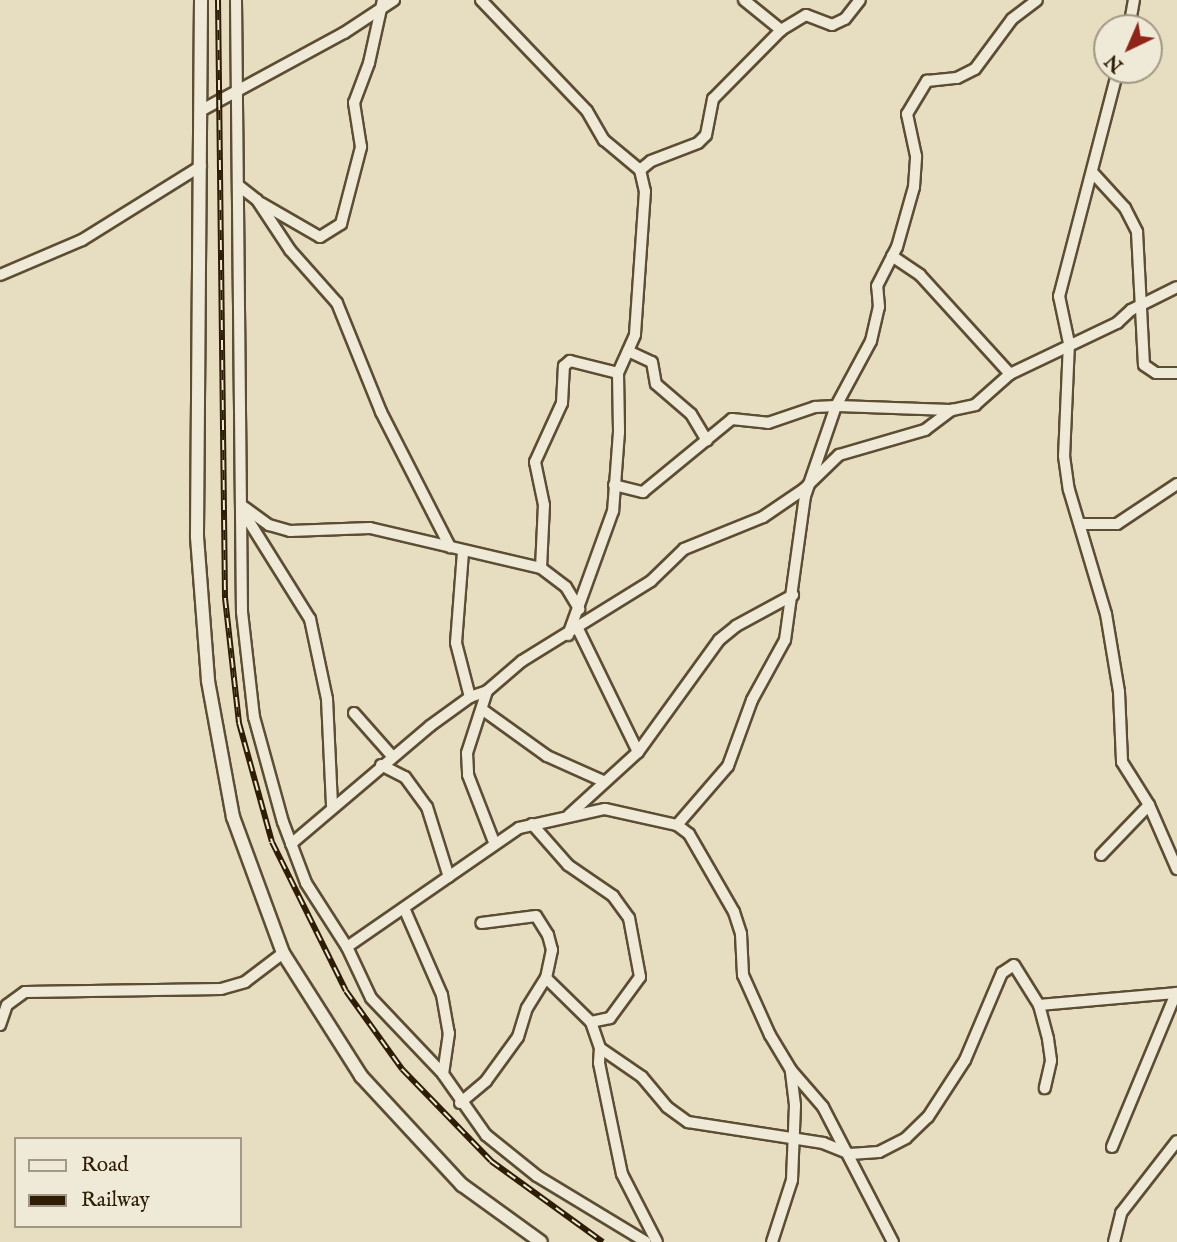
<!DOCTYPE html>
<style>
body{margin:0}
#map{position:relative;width:1177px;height:1242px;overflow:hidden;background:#e7dec1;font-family:"IM FELL English",serif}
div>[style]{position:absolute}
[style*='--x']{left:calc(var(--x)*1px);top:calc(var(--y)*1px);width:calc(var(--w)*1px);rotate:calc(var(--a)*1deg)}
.roads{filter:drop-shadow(2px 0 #5c4d33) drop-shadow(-2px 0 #5c4d33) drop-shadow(0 2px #5c4d33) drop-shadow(0 -2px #5c4d33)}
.minor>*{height:10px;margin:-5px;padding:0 5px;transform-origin:5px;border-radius:5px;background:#efead7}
.tertiary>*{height:12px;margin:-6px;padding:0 6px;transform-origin:6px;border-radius:6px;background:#efead7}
.rail>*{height:6px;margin-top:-3px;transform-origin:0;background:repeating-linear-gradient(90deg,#efead7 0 10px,#2e1d04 0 20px);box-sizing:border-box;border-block:2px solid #2e1d04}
span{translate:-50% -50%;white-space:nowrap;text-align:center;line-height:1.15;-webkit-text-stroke:6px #efead7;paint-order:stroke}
.legend{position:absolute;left:14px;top:1137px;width:228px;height:91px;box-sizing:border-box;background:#efead7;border:2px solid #a29883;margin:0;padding:9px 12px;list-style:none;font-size:21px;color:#2e1d04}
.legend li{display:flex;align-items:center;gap:14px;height:35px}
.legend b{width:35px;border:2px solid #a29883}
.north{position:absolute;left:1093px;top:14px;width:70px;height:70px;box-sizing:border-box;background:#efead7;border:2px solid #a29883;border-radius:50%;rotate:224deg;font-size:19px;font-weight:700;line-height:28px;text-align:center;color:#2e1d04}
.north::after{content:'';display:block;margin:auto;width:24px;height:32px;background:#8f2418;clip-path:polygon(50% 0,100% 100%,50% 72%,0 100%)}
</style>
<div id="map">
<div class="roads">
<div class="minor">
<div style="--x:236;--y:0;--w:612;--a:89.44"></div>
<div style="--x:242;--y:612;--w:106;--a:83.5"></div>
<div style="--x:254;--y:717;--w:109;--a:74.6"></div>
<div style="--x:283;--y:822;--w:65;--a:69.3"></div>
<div style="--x:306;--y:883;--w:76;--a:57.4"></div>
<div style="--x:347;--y:947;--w:56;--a:64.8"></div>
<div style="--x:371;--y:998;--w:105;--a:46.5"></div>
<div style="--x:443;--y:1074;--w:75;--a:54.8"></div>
<div style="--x:486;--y:1135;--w:65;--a:38.8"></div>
<div style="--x:537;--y:1176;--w:127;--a:31.2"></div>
<div style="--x:481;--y:0;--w:153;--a:46.3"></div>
<div style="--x:587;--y:111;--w:34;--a:60"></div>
<div style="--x:604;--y:140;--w:47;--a:39.8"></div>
<div style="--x:640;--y:170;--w:22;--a:77"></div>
<div style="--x:645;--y:191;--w:144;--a:94"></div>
<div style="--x:635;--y:335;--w:42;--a:114.1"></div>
<div style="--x:618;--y:373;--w:59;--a:89"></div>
<div style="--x:619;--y:432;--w:79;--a:94.3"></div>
<div style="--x:613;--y:511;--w:132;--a:109.9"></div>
<div style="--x:744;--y:0;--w:48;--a:39"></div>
<div style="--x:1129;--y:28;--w:28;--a:-80"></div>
<div style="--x:1118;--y:70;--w:234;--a:104.6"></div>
<div style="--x:1059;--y:296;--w:48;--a:78"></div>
<div style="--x:1069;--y:343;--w:113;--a:92.5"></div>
<div style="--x:1064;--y:456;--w:34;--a:82"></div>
<div style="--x:1069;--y:490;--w:129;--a:73.4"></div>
<div style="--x:1106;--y:614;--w:79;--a:80.5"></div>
<div style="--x:1119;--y:692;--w:70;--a:87.5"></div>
<div style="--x:1122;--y:762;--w:51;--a:57.9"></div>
<div style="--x:1149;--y:805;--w:70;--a:66.4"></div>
<div style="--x:202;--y:110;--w:162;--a:-28.5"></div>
<div style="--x:344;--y:33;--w:60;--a:-33.4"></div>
<div style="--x:640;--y:170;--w:14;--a:-39"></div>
<div style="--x:651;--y:161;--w:50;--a:-21"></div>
<div style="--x:698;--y:143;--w:11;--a:-45"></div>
<div style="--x:706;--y:135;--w:37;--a:-79"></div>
<div style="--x:713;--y:99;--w:97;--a:-45.4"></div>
<div style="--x:781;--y:30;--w:29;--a:-31"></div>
<div style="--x:806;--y:15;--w:28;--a:21"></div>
<div style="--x:832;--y:25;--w:14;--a:-25"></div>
<div style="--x:845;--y:19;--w:24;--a:-52"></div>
<div style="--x:1092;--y:172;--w:49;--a:47.5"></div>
<div style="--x:1125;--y:208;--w:27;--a:63"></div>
<div style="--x:1137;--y:232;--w:133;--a:87"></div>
<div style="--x:1144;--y:365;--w:14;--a:34"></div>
<div style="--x:1156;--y:373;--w:21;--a:0"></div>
<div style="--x:239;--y:186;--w:23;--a:38"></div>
<div style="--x:257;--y:200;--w:60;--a:56.6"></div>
<div style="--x:290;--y:250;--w:71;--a:48.4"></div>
<div style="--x:337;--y:303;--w:118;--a:68"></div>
<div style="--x:381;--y:412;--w:152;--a:62.9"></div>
<div style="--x:261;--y:203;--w:68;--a:30"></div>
<div style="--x:320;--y:237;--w:25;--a:-32"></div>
<div style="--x:341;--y:224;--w:80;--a:-75.4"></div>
<div style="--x:361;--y:147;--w:45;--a:-99"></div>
<div style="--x:354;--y:103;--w:43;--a:-69.4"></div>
<div style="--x:369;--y:63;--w:65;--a:-77.5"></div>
<div style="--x:892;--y:256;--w:34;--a:34"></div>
<div style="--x:920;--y:275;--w:134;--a:47.7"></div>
<div style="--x:0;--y:275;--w:89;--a:-23.1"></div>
<div style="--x:82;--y:240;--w:140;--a:-31.9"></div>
<div style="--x:628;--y:351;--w:26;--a:25"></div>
<div style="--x:652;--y:362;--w:22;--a:80"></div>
<div style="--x:656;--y:384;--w:46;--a:40.6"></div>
<div style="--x:691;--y:414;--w:31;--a:59"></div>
<div style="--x:614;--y:485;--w:30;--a:14"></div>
<div style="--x:643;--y:492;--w:115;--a:-39.4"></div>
<div style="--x:732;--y:419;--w:36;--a:6"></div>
<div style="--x:768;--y:423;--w:50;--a:-18.8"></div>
<div style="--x:815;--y:407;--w:21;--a:-3"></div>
<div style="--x:836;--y:406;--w:116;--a:2"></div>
<div style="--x:244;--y:507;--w:31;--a:36"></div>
<div style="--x:269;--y:525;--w:22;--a:16"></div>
<div style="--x:290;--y:531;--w:80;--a:-2.1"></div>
<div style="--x:370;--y:528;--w:176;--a:13.2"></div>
<div style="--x:541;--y:568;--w:31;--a:37"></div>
<div style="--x:566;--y:587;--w:26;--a:59"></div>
<div style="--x:245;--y:515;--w:123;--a:58"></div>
<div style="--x:310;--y:619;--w:82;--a:78"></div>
<div style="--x:327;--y:699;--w:107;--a:87.3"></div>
<div style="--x:1081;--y:524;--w:36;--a:0"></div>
<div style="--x:1117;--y:524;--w:72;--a:-33.7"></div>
<div style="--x:463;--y:552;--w:91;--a:94.4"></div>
<div style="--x:456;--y:643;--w:56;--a:75.5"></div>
<div style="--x:541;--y:568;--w:63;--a:-87.3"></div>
<div style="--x:544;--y:505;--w:44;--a:-101.8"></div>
<div style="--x:535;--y:462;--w:65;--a:-65.4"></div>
<div style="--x:562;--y:403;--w:37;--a:-87"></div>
<div style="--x:564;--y:366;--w:8;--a:-40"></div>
<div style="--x:570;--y:361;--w:49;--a:14"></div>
<div style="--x:578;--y:629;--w:137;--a:64"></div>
<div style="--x:487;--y:691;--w:65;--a:107.9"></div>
<div style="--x:467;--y:753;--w:22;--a:87"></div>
<div style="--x:468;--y:775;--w:72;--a:68.8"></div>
<div style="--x:483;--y:710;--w:79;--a:35.7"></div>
<div style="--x:547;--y:756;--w:61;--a:24.1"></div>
<div style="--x:354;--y:713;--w:57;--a:48.5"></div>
<div style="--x:381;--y:765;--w:27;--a:27"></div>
<div style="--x:405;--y:777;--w:37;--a:54"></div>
<div style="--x:427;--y:807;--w:73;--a:72.6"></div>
<div style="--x:569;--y:815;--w:93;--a:-42.4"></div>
<div style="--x:638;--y:752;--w:138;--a:-54.1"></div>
<div style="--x:719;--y:640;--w:22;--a:-39"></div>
<div style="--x:736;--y:626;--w:65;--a:-28.5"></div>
<div style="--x:532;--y:824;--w:55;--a:48.7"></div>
<div style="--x:568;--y:865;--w:55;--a:34.6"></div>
<div style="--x:613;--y:896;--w:27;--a:54"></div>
<div style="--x:629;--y:918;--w:60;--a:79.4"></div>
<div style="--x:640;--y:977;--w:51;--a:126.2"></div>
<div style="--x:610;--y:1018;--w:19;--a:168"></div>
<div style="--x:677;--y:825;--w:78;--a:-49.2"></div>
<div style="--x:728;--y:766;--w:70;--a:-70"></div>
<div style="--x:752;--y:700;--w:68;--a:-61.2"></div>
<div style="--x:785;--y:640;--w:145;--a:-82.1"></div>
<div style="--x:805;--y:496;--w:95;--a:-71"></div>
<div style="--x:836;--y:406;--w:74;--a:-61.7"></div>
<div style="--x:871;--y:341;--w:35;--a:-77"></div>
<div style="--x:879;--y:307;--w:21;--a:-95"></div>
<div style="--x:877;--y:286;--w:44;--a:-62.9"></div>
<div style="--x:897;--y:247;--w:62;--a:-74.2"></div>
<div style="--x:914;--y:187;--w:31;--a:-86"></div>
<div style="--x:916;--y:156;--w:43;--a:-102.1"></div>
<div style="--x:907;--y:114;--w:39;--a:-59"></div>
<div style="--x:927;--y:81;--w:30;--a:-6"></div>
<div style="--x:957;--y:78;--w:20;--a:-27"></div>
<div style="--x:975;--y:69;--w:62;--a:-53.5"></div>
<div style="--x:1012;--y:19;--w:31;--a:-37"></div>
<div style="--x:291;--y:844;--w:182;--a:-40.3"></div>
<div style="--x:430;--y:726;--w:49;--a:-35.9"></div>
<div style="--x:470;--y:697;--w:18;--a:-19"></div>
<div style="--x:487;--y:691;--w:46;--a:-40.6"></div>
<div style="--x:522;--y:661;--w:152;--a:-31.8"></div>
<div style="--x:651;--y:581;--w:46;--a:-44.1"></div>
<div style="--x:684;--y:549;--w:85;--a:-22.1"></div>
<div style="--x:763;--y:517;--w:50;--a:-34.3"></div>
<div style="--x:804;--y:489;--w:49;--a:-44.2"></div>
<div style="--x:839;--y:455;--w:90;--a:-16.2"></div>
<div style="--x:925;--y:430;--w:34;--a:-37"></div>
<div style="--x:952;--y:410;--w:24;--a:-12"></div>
<div style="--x:975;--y:405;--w:47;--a:-41.5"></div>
<div style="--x:1010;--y:374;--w:119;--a:-25.5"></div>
<div style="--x:1117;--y:323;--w:19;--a:-43"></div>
<div style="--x:1131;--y:310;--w:51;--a:-26.6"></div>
<div style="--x:1101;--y:855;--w:69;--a:-46.2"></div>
<div style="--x:404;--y:908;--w:95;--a:66.4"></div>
<div style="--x:442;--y:995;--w:39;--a:80"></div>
<div style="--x:449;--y:1033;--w:41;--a:98.3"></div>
<div style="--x:347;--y:947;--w:209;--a:-34.7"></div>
<div style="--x:519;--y:828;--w:88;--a:-12.5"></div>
<div style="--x:605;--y:809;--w:74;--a:12.5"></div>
<div style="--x:677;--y:825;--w:15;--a:37"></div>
<div style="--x:689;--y:834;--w:90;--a:60"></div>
<div style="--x:734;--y:912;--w:23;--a:72"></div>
<div style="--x:741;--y:934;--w:41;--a:87.2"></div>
<div style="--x:743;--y:975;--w:66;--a:65.8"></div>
<div style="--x:770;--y:1035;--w:41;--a:59"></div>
<div style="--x:791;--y:1070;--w:49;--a:49.1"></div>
<div style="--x:823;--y:1107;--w:152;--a:62.6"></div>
<div style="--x:546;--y:978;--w:63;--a:44.4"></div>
<div style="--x:591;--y:1022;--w:28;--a:71"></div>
<div style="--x:600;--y:1048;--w:15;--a:94"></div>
<div style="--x:599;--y:1063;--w:113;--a:78.3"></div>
<div style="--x:622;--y:1174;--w:76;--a:62.8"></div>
<div style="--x:1039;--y:1005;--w:139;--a:-5"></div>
<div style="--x:0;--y:1025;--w:21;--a:-71"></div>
<div style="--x:7;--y:1005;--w:22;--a:-36"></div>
<div style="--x:25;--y:992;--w:196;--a:-0.9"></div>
<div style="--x:221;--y:989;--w:25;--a:-16"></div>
<div style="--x:245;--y:982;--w:48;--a:-37.3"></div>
<div style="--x:600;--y:1048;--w:51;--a:34.6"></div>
<div style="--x:642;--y:1077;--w:39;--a:50"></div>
<div style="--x:667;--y:1107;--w:26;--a:36"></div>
<div style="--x:688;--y:1122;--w:137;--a:8.8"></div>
<div style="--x:823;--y:1143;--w:29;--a:22"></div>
<div style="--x:850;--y:1154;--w:29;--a:-4"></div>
<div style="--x:879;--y:1152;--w:30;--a:-27"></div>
<div style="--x:906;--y:1138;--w:30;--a:-44"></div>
<div style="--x:928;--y:1117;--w:68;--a:-57"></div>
<div style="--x:965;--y:1060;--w:95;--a:-67"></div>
<div style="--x:1002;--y:973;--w:14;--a:-34"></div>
<div style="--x:1014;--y:965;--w:47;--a:58"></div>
<div style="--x:1039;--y:1005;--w:35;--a:75"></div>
<div style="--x:1048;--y:1039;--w:22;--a:82"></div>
<div style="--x:1051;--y:1061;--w:28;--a:103"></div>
<div style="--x:460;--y:1103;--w:34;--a:-40"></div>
<div style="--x:486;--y:1081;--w:54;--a:-54"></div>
<div style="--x:518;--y:1037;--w:30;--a:-73"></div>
<div style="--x:527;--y:1008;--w:36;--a:-58"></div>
<div style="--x:546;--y:978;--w:29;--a:-78"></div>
<div style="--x:552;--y:950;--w:16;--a:-105"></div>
<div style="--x:548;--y:935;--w:22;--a:-122"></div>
<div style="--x:536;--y:916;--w:55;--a:172.7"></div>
<div style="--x:1112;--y:1147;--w:167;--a:-67.4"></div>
<div style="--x:772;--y:1242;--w:65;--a:-72.1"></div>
<div style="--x:792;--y:1180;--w:75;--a:-87.7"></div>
<div style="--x:795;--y:1105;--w:35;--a:-97"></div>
<div style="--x:1114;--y:1242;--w:30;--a:-76"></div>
<div style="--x:1121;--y:1213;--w:91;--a:-52.1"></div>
</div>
<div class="tertiary">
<div style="--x:201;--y:0;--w:537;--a:90.43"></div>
<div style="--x:197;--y:537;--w:144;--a:85.6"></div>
<div style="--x:208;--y:681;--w:138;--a:79.6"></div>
<div style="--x:233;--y:817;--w:145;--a:69.8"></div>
<div style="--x:283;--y:953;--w:146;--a:57.6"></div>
<div style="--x:361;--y:1076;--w:149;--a:47.2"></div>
<div style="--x:462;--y:1185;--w:97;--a:35.8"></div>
</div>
</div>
<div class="rail">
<div style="--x:218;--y:0;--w:598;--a:89.33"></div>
<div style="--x:225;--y:598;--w:126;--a:83.6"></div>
<div style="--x:239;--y:723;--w:123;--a:74.5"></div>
<div style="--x:272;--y:842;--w:166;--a:63.6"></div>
<div style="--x:346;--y:991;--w:96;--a:54.3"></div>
<div style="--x:402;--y:1069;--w:128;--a:45.9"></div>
<div style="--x:491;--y:1161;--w:138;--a:35.9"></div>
</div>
<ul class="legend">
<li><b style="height:9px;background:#efead7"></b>Road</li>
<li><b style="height:9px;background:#2e1d04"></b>Railway</li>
</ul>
<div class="north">N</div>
</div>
